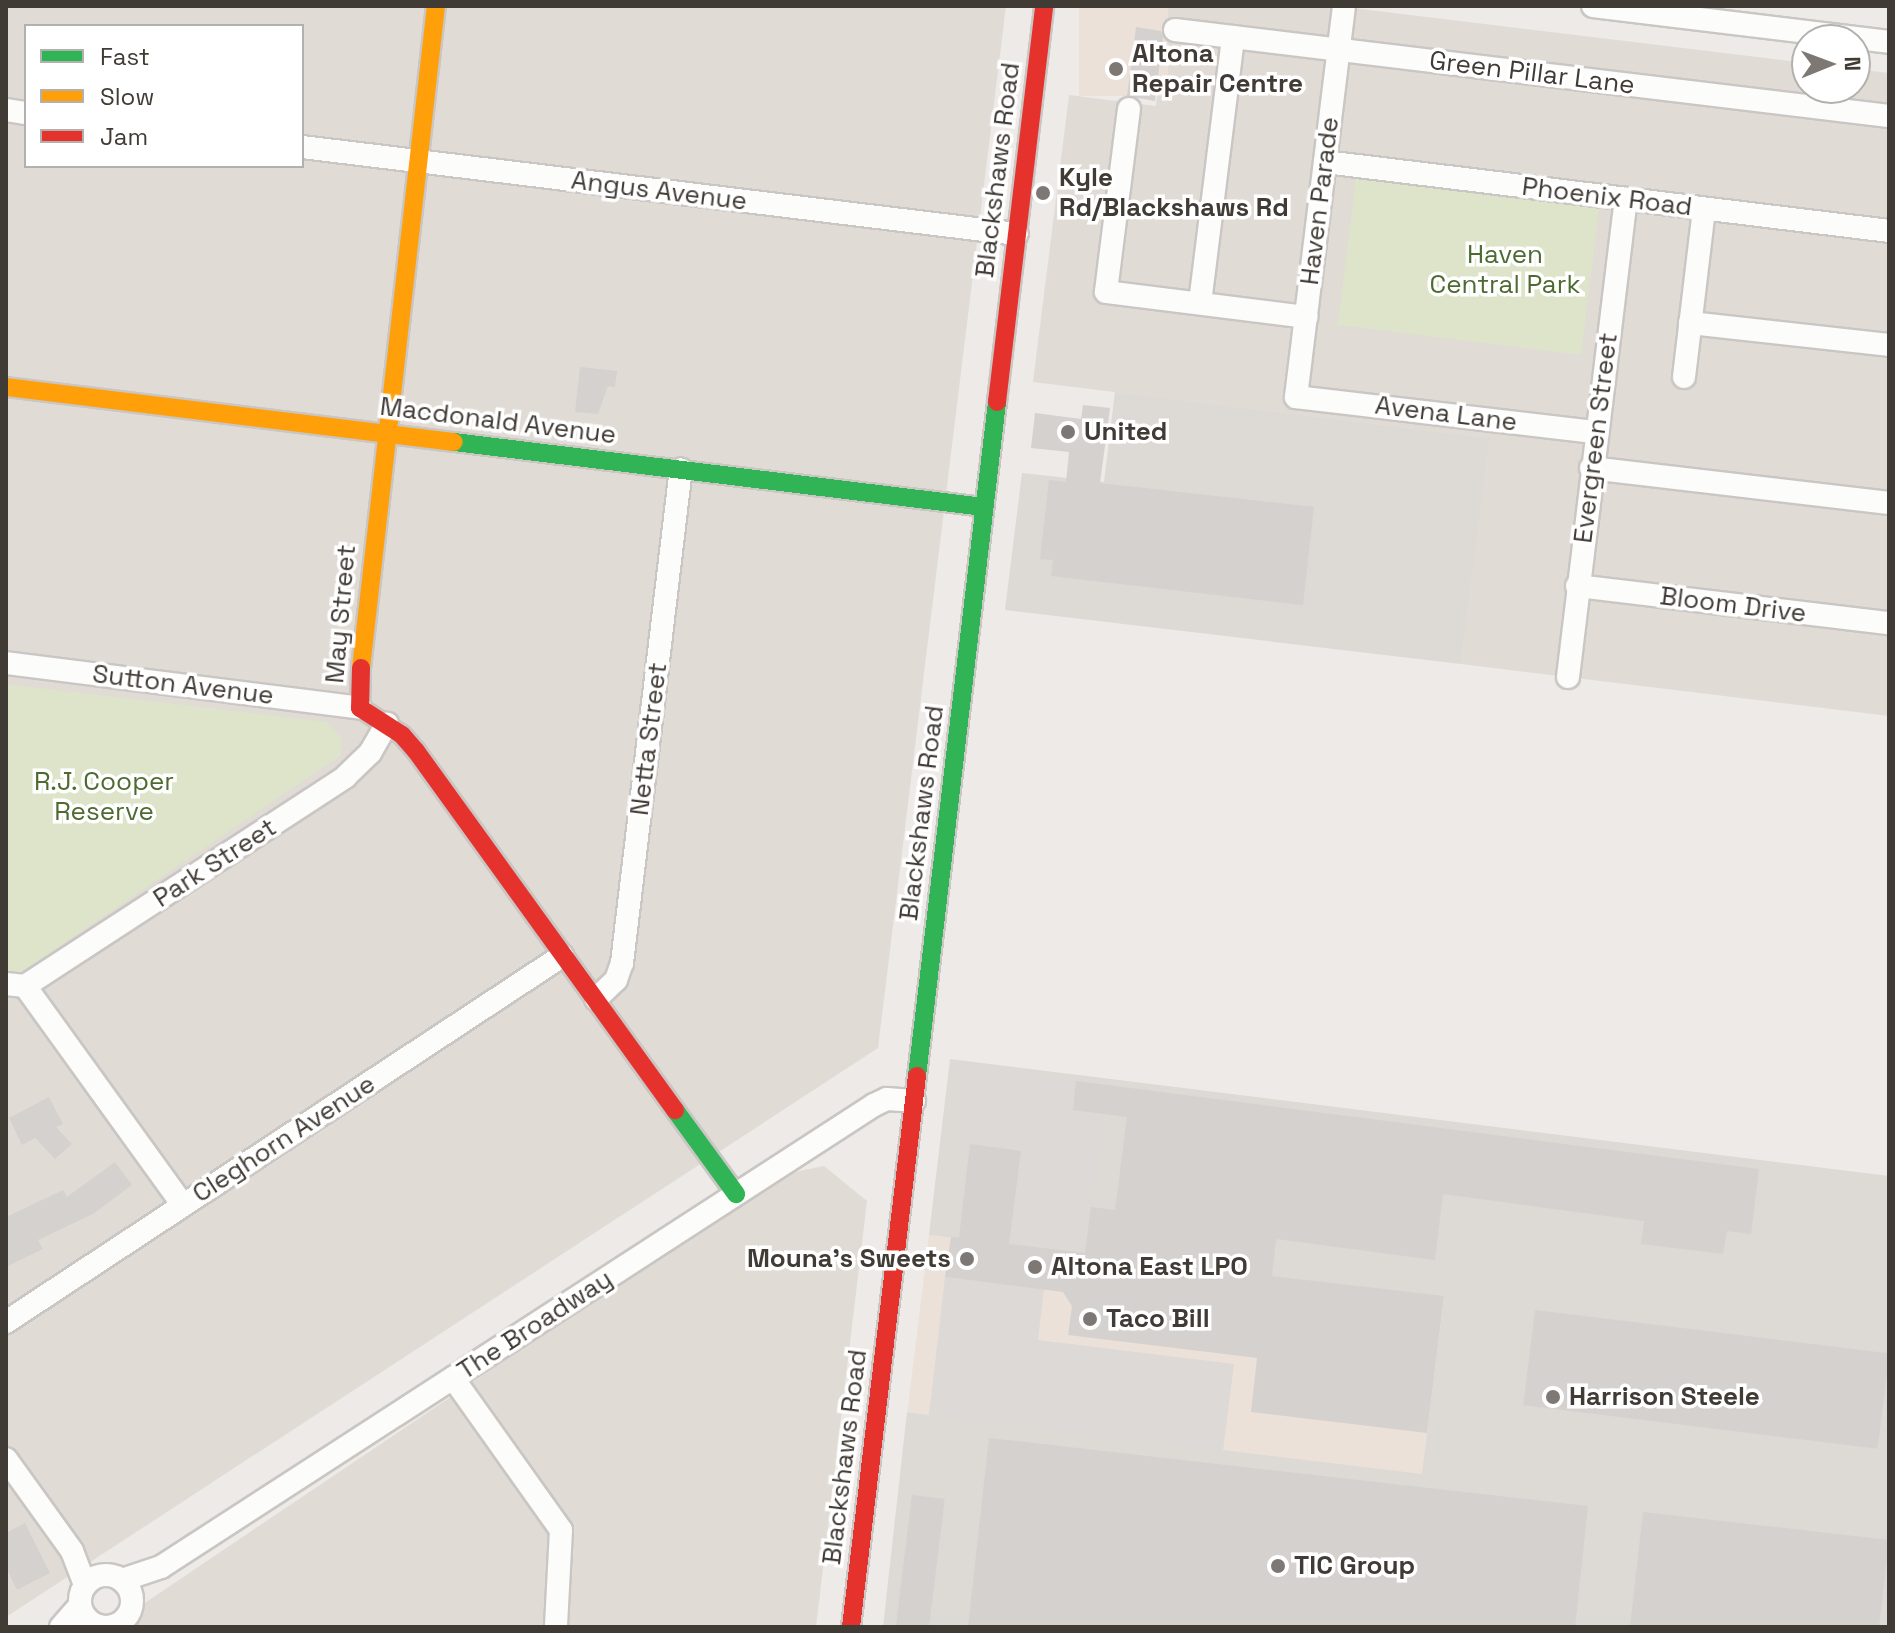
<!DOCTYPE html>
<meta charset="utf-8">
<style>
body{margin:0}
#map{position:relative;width:1895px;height:1633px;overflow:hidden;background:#edeae7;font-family:"Space Grotesk",sans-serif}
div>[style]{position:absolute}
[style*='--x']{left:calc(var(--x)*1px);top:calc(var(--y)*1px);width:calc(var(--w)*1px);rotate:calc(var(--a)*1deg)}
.residential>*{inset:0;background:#e1dbd5}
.commercial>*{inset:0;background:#ece1d8;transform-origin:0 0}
.industrial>*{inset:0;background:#ddd9d5}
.green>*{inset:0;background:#dde4ca;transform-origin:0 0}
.parking>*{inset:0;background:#dcd9d7}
.building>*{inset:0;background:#d5d1ce;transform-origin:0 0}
.roads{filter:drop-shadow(2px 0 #c9c6c3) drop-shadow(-2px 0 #c9c6c3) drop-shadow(0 2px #c9c6c3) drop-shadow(0 -2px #c9c6c3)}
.street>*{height:22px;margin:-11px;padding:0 11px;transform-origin:11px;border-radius:11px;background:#fcfcfb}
.street>.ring{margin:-11px;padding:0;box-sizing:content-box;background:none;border:22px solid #fcfcfb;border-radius:50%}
.fast>*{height:18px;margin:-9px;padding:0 9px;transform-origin:9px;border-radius:9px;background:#30b455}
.slow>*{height:18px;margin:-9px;padding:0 9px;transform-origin:9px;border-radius:9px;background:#ff9f0a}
.jam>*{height:18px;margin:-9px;padding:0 9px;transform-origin:9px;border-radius:9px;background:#e5322d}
.dots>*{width:22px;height:22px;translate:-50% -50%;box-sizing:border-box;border:4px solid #fff;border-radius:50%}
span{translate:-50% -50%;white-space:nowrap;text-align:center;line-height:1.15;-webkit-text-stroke:7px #fff;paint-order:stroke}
.poi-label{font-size:26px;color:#413b35;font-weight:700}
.left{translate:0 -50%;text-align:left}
.right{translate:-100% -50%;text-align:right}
.street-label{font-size:26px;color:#413b35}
.park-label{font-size:26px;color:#4d6b30}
.frame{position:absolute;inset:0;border:8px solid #413b35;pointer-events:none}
.legend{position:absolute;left:24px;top:24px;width:280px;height:144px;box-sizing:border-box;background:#fff;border:2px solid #b3b1ae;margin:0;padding:10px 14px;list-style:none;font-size:24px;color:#413b35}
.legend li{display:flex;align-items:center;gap:16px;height:40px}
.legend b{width:40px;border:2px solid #b3b1ae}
.north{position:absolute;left:1791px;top:24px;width:80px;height:80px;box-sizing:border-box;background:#fff;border:2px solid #b3b1ae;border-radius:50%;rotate:89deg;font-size:22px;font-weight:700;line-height:32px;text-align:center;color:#413b35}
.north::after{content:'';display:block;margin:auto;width:28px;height:36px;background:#7d7873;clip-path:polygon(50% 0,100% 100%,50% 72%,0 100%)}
</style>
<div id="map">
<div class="residential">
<div style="clip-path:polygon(evenodd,6px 6px,1006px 6px,878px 1048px,6px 1617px,6px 6px,26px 26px,302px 26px,302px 166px,26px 166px,26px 26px)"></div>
<div style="clip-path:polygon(1168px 6px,1336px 6px,1807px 63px,1807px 88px,1855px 88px,1855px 69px,1889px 73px,1889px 716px,1461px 664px,1488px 438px,1033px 382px,1069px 95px,1156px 106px)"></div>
<div style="clip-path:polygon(824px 1166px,867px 1201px,816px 1627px,109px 1627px,780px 1175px)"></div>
</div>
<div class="commercial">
<div style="left:1079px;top:6px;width:89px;height:90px"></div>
<div style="left:929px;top:1235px;width:519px;height:178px;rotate:7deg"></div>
</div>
<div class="industrial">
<div style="clip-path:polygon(1115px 392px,1489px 438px,1461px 664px,1005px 610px,1022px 473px,1104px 482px)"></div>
<div style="clip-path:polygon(950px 1059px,1889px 1176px,1889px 1627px,883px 1627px,907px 1412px,1422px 1474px,1444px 1297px,929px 1235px)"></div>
</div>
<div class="green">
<div style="left:1356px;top:177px;width:245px;height:149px;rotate:7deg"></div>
<div style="clip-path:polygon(6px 684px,327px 722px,341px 737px,341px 755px,17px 975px,6px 973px)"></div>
</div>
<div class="parking">
<div style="clip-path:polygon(963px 1066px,1076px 1081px,1073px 1110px,1102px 1114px,1085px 1250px,1010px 1240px,1021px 1151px,954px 1142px)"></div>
<div style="clip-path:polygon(945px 1277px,1044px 1289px,1038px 1340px,1234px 1364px,1223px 1451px,929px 1415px)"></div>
</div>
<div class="building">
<div style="clip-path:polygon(1136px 27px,1161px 31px,1163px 37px,1155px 101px,1127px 96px)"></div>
<div style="clip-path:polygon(580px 367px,617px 371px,615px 387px,608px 386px,598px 414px,575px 412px)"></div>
<div style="clip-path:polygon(1083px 405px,1110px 408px,1100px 483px,1314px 507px,1303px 605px,1051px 576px,1053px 560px,1040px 559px,1049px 480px,1066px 482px,1069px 452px,1031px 448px,1035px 413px,1081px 419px)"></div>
<div style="clip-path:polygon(1076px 1081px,1759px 1169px,1751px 1234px,1727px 1231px,1723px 1254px,1641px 1244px,1644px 1221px,1443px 1194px,1435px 1260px,1276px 1239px,1272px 1276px,1444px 1296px,1427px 1433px,1251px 1412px,1257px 1358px,1068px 1335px,1072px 1306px,1063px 1292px,945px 1277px,951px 1237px,959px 1238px,970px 1144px,1021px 1151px,1009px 1244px,1085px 1253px,1091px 1207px,1115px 1210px,1127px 1117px,1073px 1110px)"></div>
<div style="clip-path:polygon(49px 1097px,63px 1124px,56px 1127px,72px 1144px,55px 1159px,35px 1138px,22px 1145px,9px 1118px)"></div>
<div style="clip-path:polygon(115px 1162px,132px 1185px,93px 1214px,38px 1240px,43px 1249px,6px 1267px,6px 1217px,63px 1190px,67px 1197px)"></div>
<div style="left:1535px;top:1310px;width:357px;height:96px;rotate:7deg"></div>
<div style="clip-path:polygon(989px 1438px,1588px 1506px,1575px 1627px,968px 1627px)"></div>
<div style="left:912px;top:1495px;width:33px;height:133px;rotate:7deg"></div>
<div style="clip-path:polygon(1643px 1512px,1889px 1540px,1879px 1627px,1630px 1627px)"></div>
<div style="clip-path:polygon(25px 1523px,50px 1573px,17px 1590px,6px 1567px,6px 1533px)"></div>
</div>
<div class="roads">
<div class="street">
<div style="--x:1344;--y:6;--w:394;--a:97"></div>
<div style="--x:1296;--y:397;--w:302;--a:6.7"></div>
<div style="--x:1593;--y:6;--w:298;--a:6.9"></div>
<div style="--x:1175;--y:30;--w:719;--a:6.87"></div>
<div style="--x:1129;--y:109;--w:184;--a:97.2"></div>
<div style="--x:1106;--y:292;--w:202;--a:7.1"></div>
<div style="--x:6;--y:110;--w:20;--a:9"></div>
<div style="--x:302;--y:147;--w:720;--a:6.94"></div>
<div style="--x:1325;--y:162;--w:568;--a:6.97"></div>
<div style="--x:1200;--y:303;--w:268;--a:-82.9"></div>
<div style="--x:1690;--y:323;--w:200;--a:6.3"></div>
<div style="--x:1684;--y:377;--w:169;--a:-83.2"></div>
<div style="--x:1591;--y:468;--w:300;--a:6.7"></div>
<div style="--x:1577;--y:586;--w:314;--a:6.8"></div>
<div style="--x:6;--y:663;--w:357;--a:7.2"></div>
<div style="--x:1568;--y:677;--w:482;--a:-83.1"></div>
<div style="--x:6;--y:984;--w:19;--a:6"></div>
<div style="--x:25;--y:986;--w:270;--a:54.2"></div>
<div style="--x:25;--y:986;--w:382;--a:-33.1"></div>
<div style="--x:345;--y:777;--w:35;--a:-44"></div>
<div style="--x:370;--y:753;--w:34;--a:-60"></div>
<div style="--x:596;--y:999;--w:28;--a:-44"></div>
<div style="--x:616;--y:980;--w:18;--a:-71"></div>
<div style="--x:622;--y:963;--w:497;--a:-83.2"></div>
<div style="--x:6;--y:1322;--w:666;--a:-33.36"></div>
<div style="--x:453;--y:1378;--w:186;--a:54.6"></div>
<div style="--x:561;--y:1530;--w:97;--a:93"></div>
<div style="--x:6;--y:1459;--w:113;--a:54.3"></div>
<div style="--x:72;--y:1551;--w:36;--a:69"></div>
<div class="ring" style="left:80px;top:1575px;width:30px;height:30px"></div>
<div style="--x:122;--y:1580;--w:41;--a:-18.4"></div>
<div style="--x:161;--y:1567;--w:850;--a:-32.94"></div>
<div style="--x:874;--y:1105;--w:14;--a:-25"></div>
<div style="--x:887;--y:1099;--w:27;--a:4"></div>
<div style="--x:61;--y:1627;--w:29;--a:-49"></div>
</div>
<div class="fast">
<div style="--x:454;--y:442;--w:534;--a:6.99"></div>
<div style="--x:917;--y:1076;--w:679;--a:-83.23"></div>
<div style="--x:675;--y:1110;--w:104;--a:54"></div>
</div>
<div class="slow">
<div style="--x:6;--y:387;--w:451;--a:7"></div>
<div style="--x:361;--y:668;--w:666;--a:-83.54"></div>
</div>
<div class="jam">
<div style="--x:997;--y:402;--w:399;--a:-83.2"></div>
<div style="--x:361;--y:668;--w:40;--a:91.4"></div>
<div style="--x:360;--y:708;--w:50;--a:32.7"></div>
<div style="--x:402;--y:735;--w:21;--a:49"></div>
<div style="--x:416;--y:751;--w:443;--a:54.2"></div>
<div style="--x:851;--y:1627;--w:555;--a:-83.17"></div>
</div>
</div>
<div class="dots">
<div style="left:1116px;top:69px;background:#7d7873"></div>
<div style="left:1043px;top:193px;background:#7d7873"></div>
<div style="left:1068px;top:432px;background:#7d7873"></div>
<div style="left:967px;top:1259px;background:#7d7873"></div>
<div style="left:1035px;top:1267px;background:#7d7873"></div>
<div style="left:1090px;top:1319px;background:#7d7873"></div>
<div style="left:1553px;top:1397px;background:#7d7873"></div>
<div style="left:1278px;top:1566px;background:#7d7873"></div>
</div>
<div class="poi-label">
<span class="left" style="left:1132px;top:69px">Altona<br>Repair Centre</span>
<span class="left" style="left:1059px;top:193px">Kyle<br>Rd/Blackshaws Rd</span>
<span class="left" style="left:1084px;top:432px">United</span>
<span class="right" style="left:951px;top:1259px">Mouna’s Sweets</span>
<span class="left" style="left:1051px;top:1267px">Altona East LPO</span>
<span class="left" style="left:1106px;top:1319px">Taco Bill</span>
<span class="left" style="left:1569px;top:1397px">Harrison Steele</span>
<span class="left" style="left:1294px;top:1566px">TIC Group</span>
</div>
<div class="street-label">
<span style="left:1532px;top:73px;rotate:7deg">Green Pillar Lane</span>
<span style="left:998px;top:170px;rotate:-83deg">Blackshaws Road</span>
<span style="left:659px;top:191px;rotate:7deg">Angus Avenue</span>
<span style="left:1607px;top:197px;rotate:7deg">Phoenix Road</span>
<span style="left:1320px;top:201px;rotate:-83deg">Haven Parade</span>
<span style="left:1446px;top:414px;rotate:7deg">Avena Lane</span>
<span style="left:498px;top:421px;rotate:7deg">Macdonald Avenue</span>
<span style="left:1596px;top:438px;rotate:-83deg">Evergreen Street</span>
<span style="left:1733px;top:605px;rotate:7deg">Bloom Drive</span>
<span style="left:341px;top:614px;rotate:-85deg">May Street</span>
<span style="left:183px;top:685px;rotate:7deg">Sutton Avenue</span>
<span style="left:649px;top:739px;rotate:-83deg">Netta Street</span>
<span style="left:922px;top:813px;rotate:-83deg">Blackshaws Road</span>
<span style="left:215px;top:863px;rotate:-33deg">Park Street</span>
<span style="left:284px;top:1139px;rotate:-33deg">Cleghorn Avenue</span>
<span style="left:535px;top:1325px;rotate:-33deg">The Broadway</span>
<span style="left:845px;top:1457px;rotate:-83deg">Blackshaws Road</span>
</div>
<div class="park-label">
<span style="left:1505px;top:270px">Haven<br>Central Park</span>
<span style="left:104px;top:797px">R.J. Cooper<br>Reserve</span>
</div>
<div class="frame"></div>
<ul class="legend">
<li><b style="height:10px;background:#30b455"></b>Fast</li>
<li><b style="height:10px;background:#ff9f0a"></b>Slow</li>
<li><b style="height:10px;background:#e5322d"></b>Jam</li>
</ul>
<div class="north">N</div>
</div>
